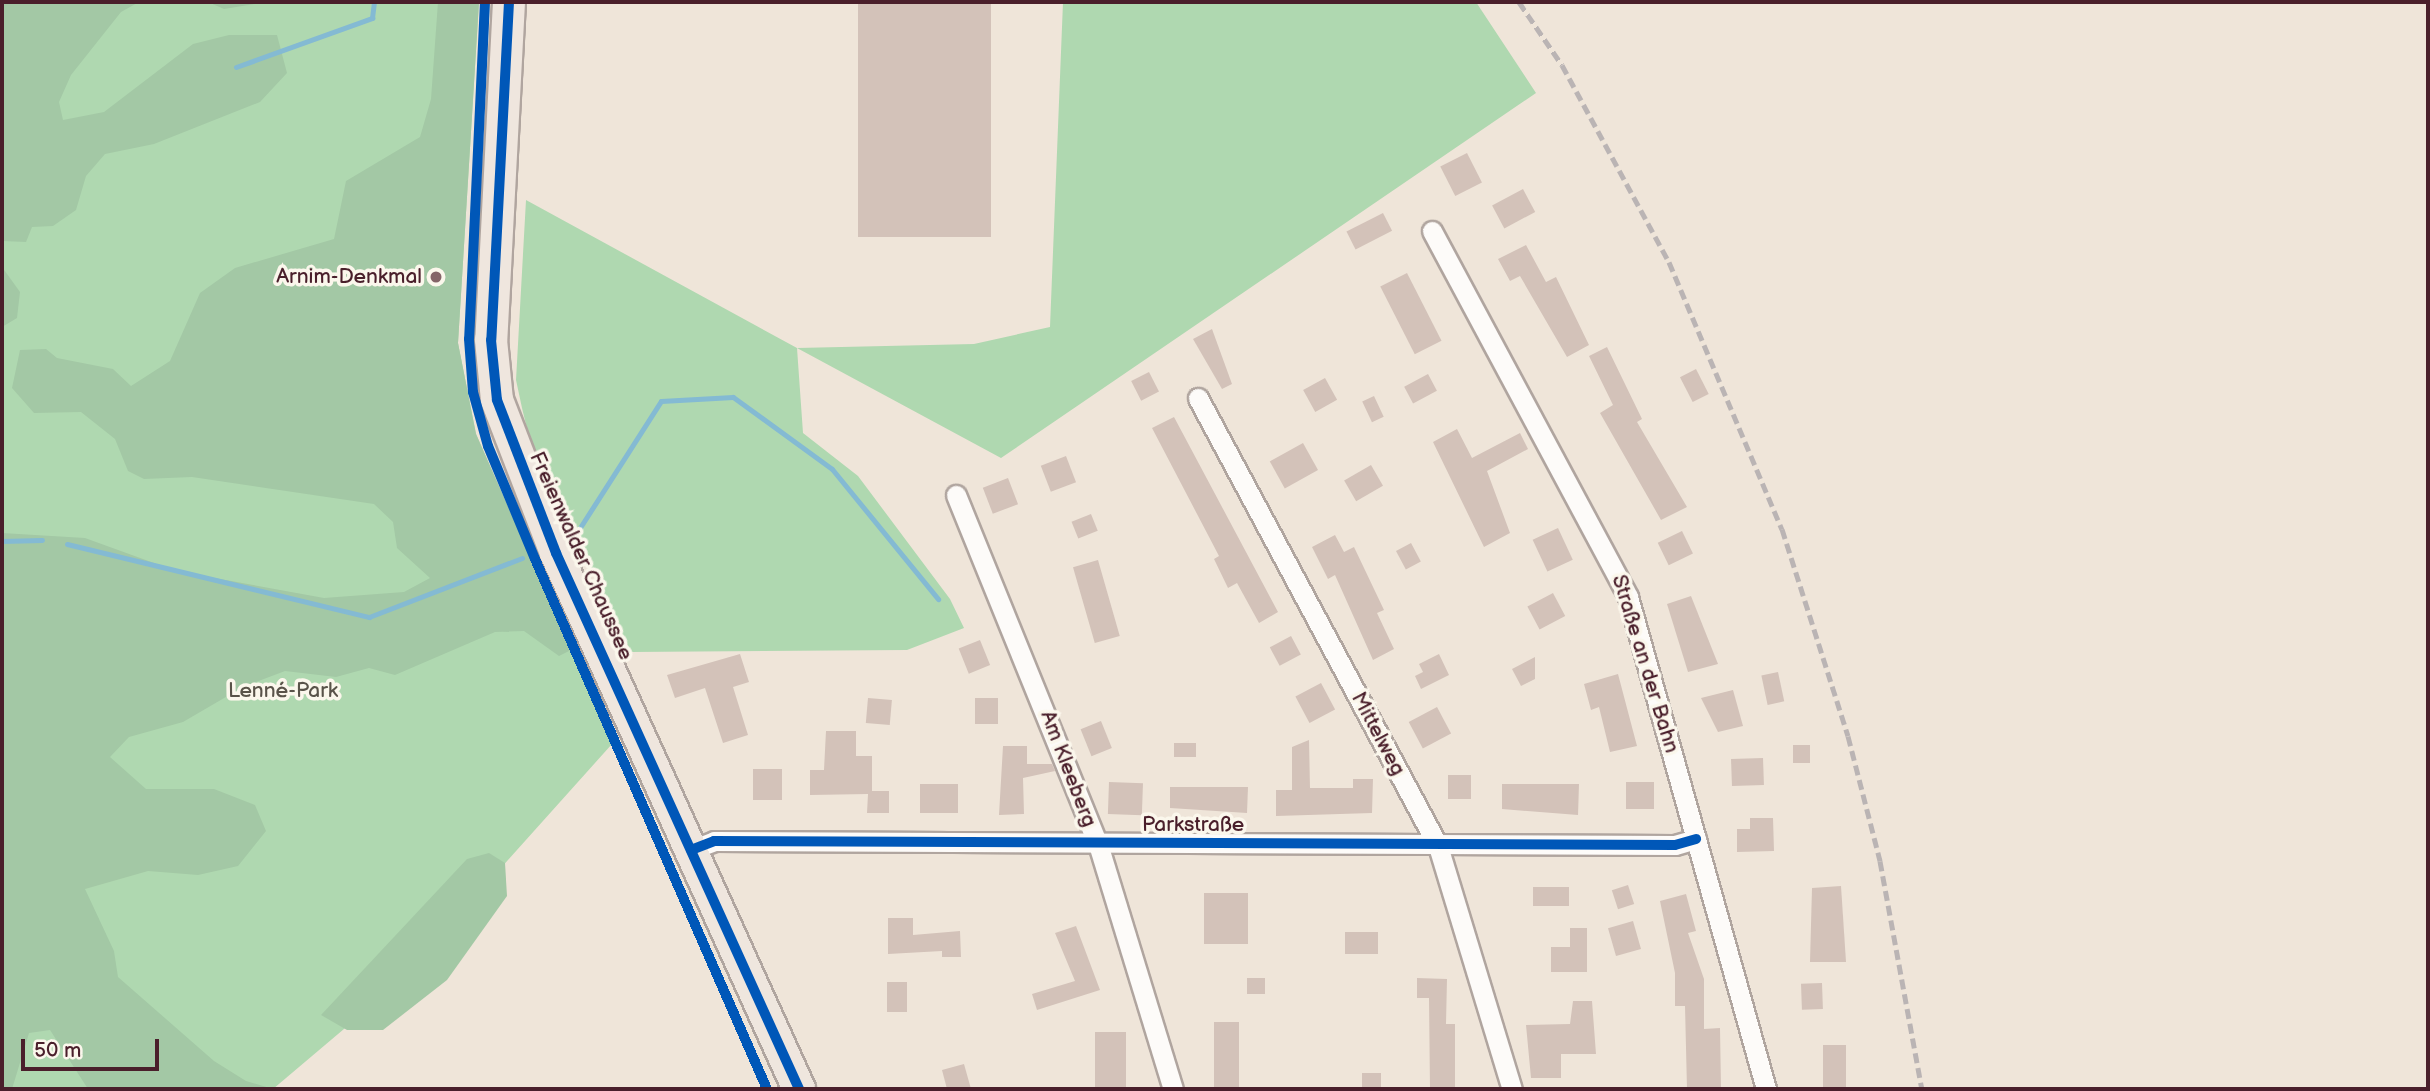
<!DOCTYPE html>
<meta charset="utf-8">
<style>
body{margin:0}
#map{position:relative;width:2430px;height:1091px;overflow:hidden;background:#efe5d9;font-family:"Balsamiq Sans",sans-serif}
div>[style]{position:absolute}
[style*='--x']{left:calc(var(--x)*1px);top:calc(var(--y)*1px);width:calc(var(--w)*1px);rotate:calc(var(--a)*1deg)}
.green>*{inset:0;background:#afd8b0}
.forest>*{inset:0;background:#a3c8a5}
.stream>*{height:5px;margin:-2.5px;padding:0 2.5px;transform-origin:2.5px;border-radius:2.5px;background:#84bad3}
.building>*{inset:0;background:#d3c2b9;transform-origin:0 0}
.roads{filter:drop-shadow(2px 0 #b0a59f) drop-shadow(-2px 0 #b0a59f) drop-shadow(0 2px #b0a59f) drop-shadow(0 -2px #b0a59f)}
.street>*{height:19px;margin:-9.5px;padding:0 9.5px;transform-origin:9.5px;border-radius:9.5px;background:#fdfbf9}
.primary>*{height:32px;margin:-16px;padding:0 16px;transform-origin:16px;border-radius:16px;background:#efe6de}
.rail>*{height:5px;margin-top:-2.5px;transform-origin:0;background:repeating-linear-gradient(90deg,#bab4b4 0 10px,transparent 0 15px)}
.cycleway>*{height:10px;margin:-5px;padding:0 5px;transform-origin:5px;border-radius:5px;background:#0057b8}
.dots>*{width:19px;height:19px;translate:-50% -50%;box-sizing:border-box;border:4px solid #fbf7ec;border-radius:50%}
span{translate:-50% -50%;white-space:nowrap;text-align:center;line-height:1.15;-webkit-text-stroke:7px #fbf7ec;paint-order:stroke}
.poi-label{font-size:21px;color:#4a1f2b}
.right{translate:-100% -50%;text-align:right}
.street-label{font-size:21px;color:#4a1f2b}
.park-label{font-size:21px;color:#595349}
.frame{position:absolute;inset:0;border:4px solid #4a1f2b;pointer-events:none}
.scale{position:absolute;left:21px;top:1039px;width:138px;height:32px;box-sizing:border-box;border:4px solid #4a1f2b;border-top:0;padding-left:9px;font-size:21px;line-height:24px;white-space:nowrap;color:#4a1f2b;-webkit-text-stroke:5px #fbf7ec;paint-order:stroke}
</style>
<div id="map">
<div class="green">
<div style="clip-path:polygon(2px 2px,479px 2px,458px 343px,476px 434px,612px 744px,396px 985px,273px 1089px,2px 1089px)"></div>
<div style="clip-path:polygon(1063px 2px,1476px 2px,1536px 93px,1001px 458px,797px 348px,803px 433px,858px 476px,950px 599px,964px 628px,907px 650px,631px 652px,531px 445px,522px 408px,516px 380px,526px 200px,797px 348px,974px 344px,1050px 327px)"></div>
</div>
<div class="forest">
<div style="clip-path:polygon(2px 2px,139px 2px,121px 12px,71px 75px,59px 102px,63px 120px,104px 112px,193px 44px,229px 35px,277px 35px,287px 73px,260px 102px,154px 144px,105px 154px,86px 176px,76px 210px,53px 226px,32px 227px,26px 242px,2px 241px)"></div>
<div style="clip-path:polygon(208px 2px,266px 2px,224px 9px)"></div>
<div style="clip-path:polygon(438px 2px,479px 2px,458px 343px,476px 434px,571px 650px,559px 656px,524px 631px,495px 632px,395px 675px,369px 668px,336px 677px,285px 671px,243px 687px,183px 722px,129px 737px,110px 757px,146px 789px,214px 789px,255px 805px,266px 831px,238px 866px,198px 875px,148px 871px,85px 889px,114px 951px,118px 977px,214px 1061px,246px 1081px,273px 1089px,88px 1089px,50px 1030px,29px 1033px,12px 1089px,2px 1089px,2px 533px,85px 538px,176px 571px,324px 598px,404px 592px,430px 578px,397px 548px,393px 522px,374px 504px,192px 477px,144px 479px,128px 471px,115px 439px,81px 412px,34px 413px,12px 388px,20px 350px,46px 349px,57px 358px,113px 369px,131px 386px,170px 361px,200px 293px,235px 268px,334px 239px,346px 181px,420px 137px,431px 99px)"></div>
<div style="clip-path:polygon(2px 267px,20px 292px,17px 318px,2px 327px)"></div>
<div style="clip-path:polygon(489px 853px,505px 863px,507px 896px,447px 980px,383px 1030px,347px 1030px,321px 1015px,467px 859px)"></div>
</div>
<div class="stream">
<div style="--x:236;--y:67;--w:145;--a:-19.8"></div>
<div style="--x:372;--y:18;--w:16;--a:-83"></div>
<div style="--x:581;--y:526;--w:148;--a:-57.4"></div>
<div style="--x:661;--y:401;--w:72;--a:-3.2"></div>
<div style="--x:733;--y:397;--w:122;--a:36"></div>
<div style="--x:832;--y:469;--w:168;--a:50.8"></div>
<div style="--x:2;--y:541;--w:40;--a:-1.4"></div>
<div style="--x:67;--y:544;--w:311;--a:13.6"></div>
<div style="--x:369;--y:617;--w:164;--a:-21.1"></div>
</div>
<div class="building">
<div style="left:858px;top:2px;width:133px;height:235px"></div>
<div style="left:1467px;top:153px;width:33px;height:30px;rotate:63deg"></div>
<div style="left:1523px;top:189px;width:26px;height:35px;rotate:62deg"></div>
<div style="left:1383px;top:213px;width:20px;height:41px;rotate:63deg"></div>
<div style="clip-path:polygon(1526px 245px,1546px 282px,1556px 277px,1589px 345px,1567px 357px,1520px 276px,1510px 281px,1498px 259px)"></div>
<div style="left:1407px;top:273px;width:76px;height:30px;rotate:63deg"></div>
<div style="clip-path:polygon(1212px 329px,1232px 384px,1222px 389px,1193px 339px)"></div>
<div style="clip-path:polygon(1607px 347px,1642px 419px,1637px 422px,1687px 507px,1661px 520px,1600px 413px,1613px 405px,1589px 356px)"></div>
<div style="left:1696px;top:369px;width:28px;height:18px;rotate:63deg"></div>
<div style="left:1149px;top:372px;width:22px;height:20px;rotate:63deg"></div>
<div style="left:1428px;top:374px;width:19px;height:27px;rotate:62deg"></div>
<div style="left:1325px;top:378px;width:25px;height:25px;rotate:61deg"></div>
<div style="left:1374px;top:396px;width:23px;height:13px;rotate:65deg"></div>
<div style="clip-path:polygon(1174px 417px,1278px 612px,1259px 623px,1237px 583px,1228px 588px,1214px 559px,1219px 556px,1152px 428px)"></div>
<div style="clip-path:polygon(1457px 429px,1472px 458px,1520px 433px,1528px 449px,1487px 471px,1510px 533px,1484px 547px,1433px 442px)"></div>
<div style="left:1303px;top:443px;width:31px;height:38px;rotate:61deg"></div>
<div style="left:1066px;top:456px;width:28px;height:27px;rotate:69deg"></div>
<div style="left:1371px;top:465px;width:24px;height:31px;rotate:60deg"></div>
<div style="left:1008px;top:478px;width:28px;height:27px;rotate:69deg"></div>
<div style="left:1091px;top:514px;width:18px;height:21px;rotate:68deg"></div>
<div style="left:1558px;top:528px;width:35px;height:28px;rotate:65deg"></div>
<div style="left:1682px;top:531px;width:25px;height:27px;rotate:64deg"></div>
<div style="clip-path:polygon(1335px 535px,1344px 552px,1354px 547px,1384px 610px,1377px 613px,1394px 649px,1373px 660px,1335px 575px,1328px 579px,1312px 547px)"></div>
<div style="left:1411px;top:543px;width:21px;height:17px;rotate:62deg"></div>
<div style="left:1098px;top:560px;width:79px;height:26px;rotate:74deg"></div>
<div style="left:1553px;top:593px;width:26px;height:29px;rotate:62deg"></div>
<div style="clip-path:polygon(1691px 596px,1718px 664px,1688px 672px,1667px 604px)"></div>
<div style="left:1291px;top:636px;width:21px;height:24px;rotate:62deg"></div>
<div style="left:980px;top:640px;width:27px;height:23px;rotate:68deg"></div>
<div style="clip-path:polygon(740px 654px,749px 682px,733px 687px,748px 735px,723px 743px,705px 688px,675px 698px,667px 675px)"></div>
<div style="clip-path:polygon(1439px 654px,1449px 675px,1421px 689px,1415px 676px,1423px 672px,1419px 664px)"></div>
<div style="clip-path:polygon(1535px 657px,1535px 679px,1521px 686px,1512px 669px)"></div>
<div style="left:1778px;top:672px;width:30px;height:17px;rotate:78deg"></div>
<div style="clip-path:polygon(1618px 674px,1637px 746px,1610px 752px,1599px 707px,1591px 710px,1584px 684px)"></div>
<div style="left:1321px;top:683px;width:30px;height:29px;rotate:62deg"></div>
<div style="clip-path:polygon(1733px 690px,1743px 726px,1718px 732px,1701px 698px)"></div>
<div style="left:868px;top:698px;width:24px;height:25px;rotate:5deg"></div>
<div style="left:975px;top:698px;width:23px;height:26px"></div>
<div style="left:1437px;top:707px;width:30px;height:32px;rotate:62deg"></div>
<div style="left:1101px;top:721px;width:29px;height:22px;rotate:68deg"></div>
<div style="clip-path:polygon(826px 731px,856px 731px,856px 756px,872px 756px,872px 791px,889px 791px,889px 813px,867px 813px,868px 794px,810px 795px,810px 770px,824px 770px)"></div>
<div style="clip-path:polygon(1309px 740px,1310px 788px,1353px 788px,1353px 779px,1373px 779px,1372px 813px,1276px 816px,1276px 790px,1292px 790px,1292px 747px)"></div>
<div style="left:1196px;top:743px;width:14px;height:22px;rotate:90deg"></div>
<div style="left:1810px;top:745px;width:18px;height:17px;rotate:90deg"></div>
<div style="clip-path:polygon(1003px 746px,1027px 746px,1027px 764px,1052px 764px,1055px 771px,1023px 778px,1024px 814px,999px 815px)"></div>
<div style="left:1763px;top:758px;width:27px;height:32px;rotate:88deg"></div>
<div style="left:753px;top:769px;width:29px;height:31px"></div>
<div style="left:1448px;top:775px;width:23px;height:24px"></div>
<div style="left:1109px;top:782px;width:34px;height:32px;rotate:2deg"></div>
<div style="left:1654px;top:782px;width:27px;height:28px;rotate:90deg"></div>
<div style="left:958px;top:784px;width:29px;height:38px;rotate:90deg"></div>
<div style="clip-path:polygon(1502px 784px,1579px 784px,1578px 815px,1502px 809px)"></div>
<div style="clip-path:polygon(1170px 787px,1248px 787px,1247px 813px,1170px 808px)"></div>
<div style="clip-path:polygon(1750px 818px,1773px 818px,1774px 851px,1737px 852px,1737px 829px,1750px 829px)"></div>
<div style="left:1628px;top:885px;width:20px;height:17px;rotate:72deg"></div>
<div style="clip-path:polygon(1841px 886px,1846px 962px,1810px 962px,1812px 888px)"></div>
<div style="left:1569px;top:887px;width:19px;height:36px;rotate:90deg"></div>
<div style="left:1204px;top:893px;width:44px;height:51px"></div>
<div style="clip-path:polygon(1686px 894px,1696px 931px,1688px 933px,1704px 979px,1704px 1029px,1720px 1028px,1721px 1089px,1687px 1089px,1685px 1006px,1675px 1006px,1675px 973px,1660px 901px)"></div>
<div style="clip-path:polygon(888px 918px,913px 918px,913px 935px,960px 931px,961px 957px,942px 957px,942px 951px,888px 954px)"></div>
<div style="left:1633px;top:921px;width:29px;height:26px;rotate:74deg"></div>
<div style="clip-path:polygon(1076px 926px,1100px 990px,1037px 1010px,1032px 994px,1075px 981px,1055px 933px)"></div>
<div style="clip-path:polygon(1570px 928px,1587px 928px,1587px 972px,1551px 972px,1551px 947px,1570px 947px)"></div>
<div style="left:1345px;top:932px;width:33px;height:22px"></div>
<div style="left:1247px;top:978px;width:18px;height:16px"></div>
<div style="clip-path:polygon(1417px 978px,1447px 979px,1446px 1024px,1455px 1024px,1455px 1089px,1430px 1089px,1429px 998px,1417px 998px)"></div>
<div style="left:887px;top:982px;width:20px;height:30px"></div>
<div style="left:1822px;top:983px;width:26px;height:21px;rotate:88deg"></div>
<div style="clip-path:polygon(1573px 1001px,1592px 1001px,1596px 1054px,1561px 1054px,1561px 1078px,1531px 1078px,1526px 1025px,1570px 1024px)"></div>
<div style="left:1214px;top:1022px;width:25px;height:67px"></div>
<div style="left:1095px;top:1032px;width:31px;height:57px"></div>
<div style="left:1823px;top:1045px;width:23px;height:44px"></div>
<div style="clip-path:polygon(964px 1064px,971px 1089px,947px 1089px,942px 1070px)"></div>
<div style="left:1362px;top:1073px;width:19px;height:16px"></div>
</div>
<div class="roads">
<div class="street">
<div style="--x:1432;--y:231;--w:415;--a:61.8"></div>
<div style="--x:1628;--y:597;--w:511;--a:74.33"></div>
<div style="--x:1198;--y:398;--w:508;--a:61.82"></div>
<div style="--x:1438;--y:846;--w:254;--a:73.1"></div>
<div style="--x:956;--y:495;--w:377;--a:67.9"></div>
<div style="--x:1098;--y:844;--w:256;--a:73"></div>
<div style="--x:691;--y:850;--w:25;--a:-21"></div>
<div style="--x:714;--y:841;--w:961;--a:0.24"></div>
<div style="--x:1675;--y:845;--w:22;--a:-16"></div>
</div>
<div class="primary">
<div style="--x:509;--y:2;--w:338;--a:93"></div>
<div style="--x:491;--y:340;--w:60;--a:84.3"></div>
<div style="--x:497;--y:400;--w:164;--a:68.9"></div>
<div style="--x:556;--y:553;--w:589;--a:65.61"></div>
</div>
</div>
<div class="rail">
<div style="--x:1519;--y:2;--w:76;--a:55.7"></div>
<div style="--x:1562;--y:65;--w:224;--a:61.5"></div>
<div style="--x:1669;--y:262;--w:290;--a:67.1"></div>
<div style="--x:1782;--y:529;--w:217;--a:72.3"></div>
<div style="--x:1848;--y:736;--w:129;--a:75.6"></div>
<div style="--x:1880;--y:861;--w:232;--a:79.6"></div>
</div>
<div class="cycleway">
<div style="--x:485;--y:2;--w:337;--a:92.7"></div>
<div style="--x:469;--y:339;--w:53;--a:85.7"></div>
<div style="--x:473;--y:392;--w:56;--a:74.5"></div>
<div style="--x:488;--y:446;--w:122;--a:67.4"></div>
<div style="--x:535;--y:559;--w:579;--a:66.36"></div>
<div style="--x:509;--y:2;--w:338;--a:93"></div>
<div style="--x:491;--y:340;--w:60;--a:84.3"></div>
<div style="--x:497;--y:400;--w:164;--a:68.9"></div>
<div style="--x:556;--y:553;--w:589;--a:65.61"></div>
<div style="--x:691;--y:850;--w:25;--a:-21"></div>
<div style="--x:714;--y:841;--w:961;--a:0.24"></div>
<div style="--x:1675;--y:845;--w:22;--a:-16"></div>
</div>
<div class="dots">
<div style="left:436px;top:277px;background:#846468"></div>
</div>
<div class="poi-label">
<span class="right" style="left:422px;top:277px">Arnim-Denkmal</span>
</div>
<div class="street-label">
<span style="left:581px;top:556px;rotate:66deg">Freienwalder Chaussee</span>
<span style="left:1645px;top:664px;rotate:73deg">Straße an der Bahn</span>
<span style="left:1378px;top:734px;rotate:62deg">Mittelweg</span>
<span style="left:1068px;top:769px;rotate:69deg">Am Kleeberg</span>
<span style="left:1193px;top:825px">Parkstraße</span>
</div>
<div class="park-label">
<span style="left:283px;top:691px">Lenné-Park</span>
</div>
<div class="frame"></div>
<div class="scale">50 m</div>
</div>
